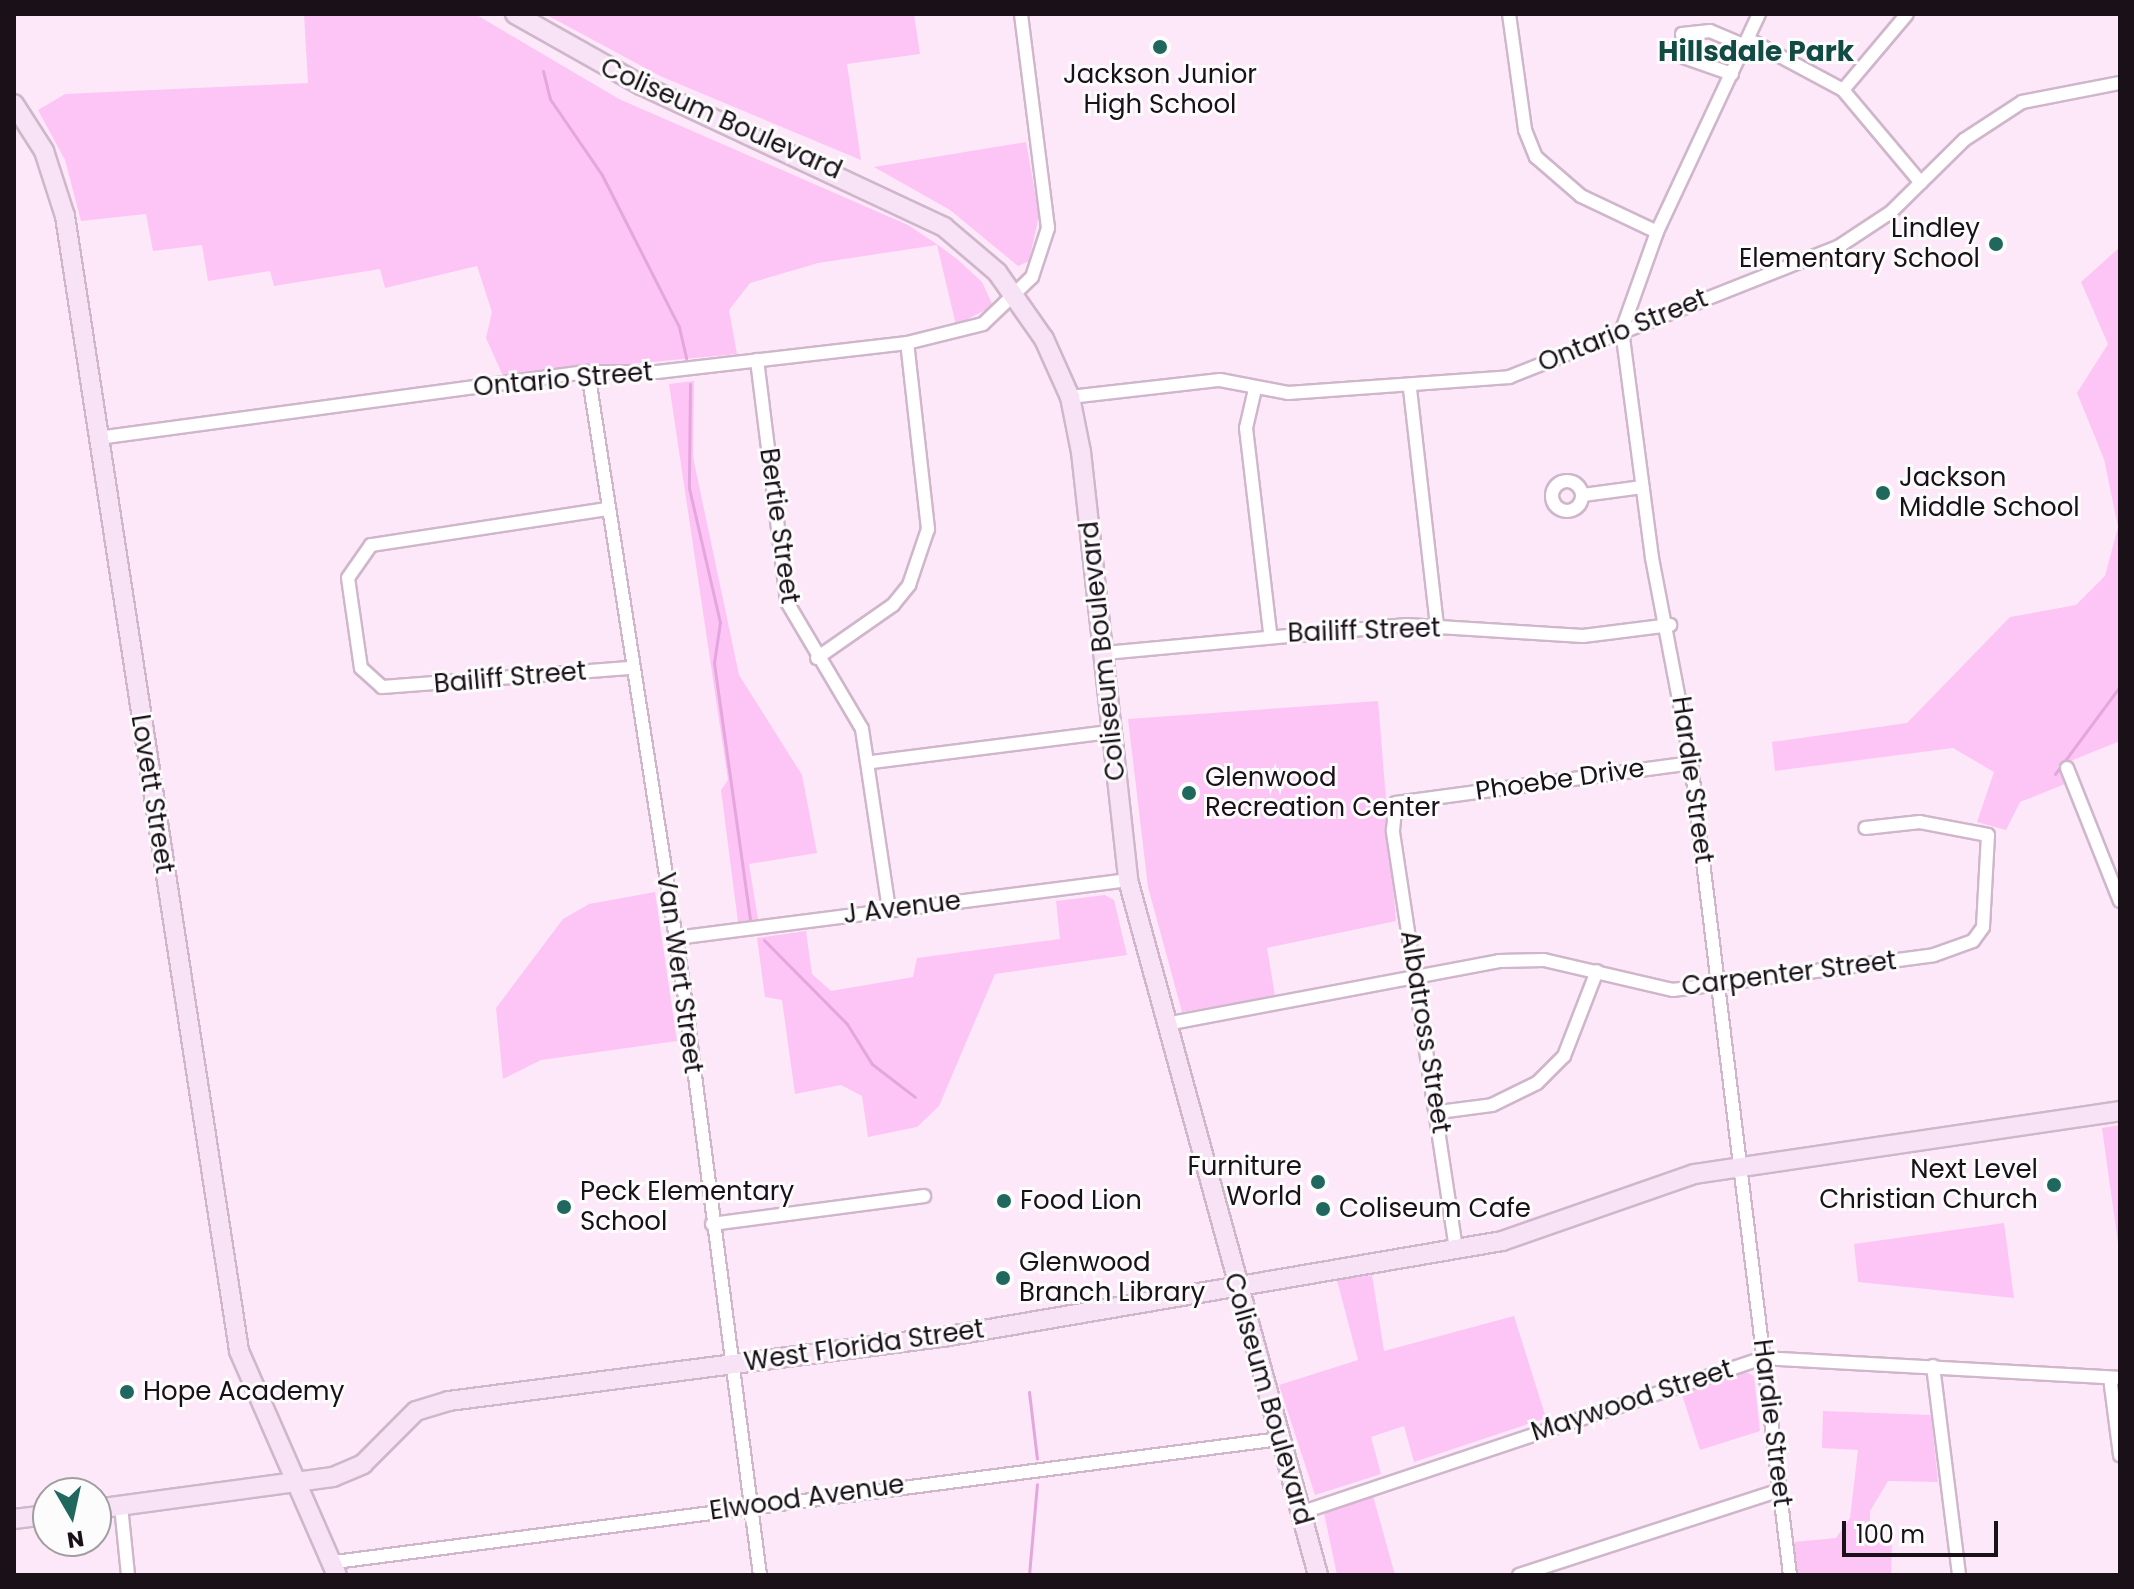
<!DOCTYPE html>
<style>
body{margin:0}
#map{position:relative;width:2134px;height:1589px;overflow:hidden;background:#fde8f9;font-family:Poppins,sans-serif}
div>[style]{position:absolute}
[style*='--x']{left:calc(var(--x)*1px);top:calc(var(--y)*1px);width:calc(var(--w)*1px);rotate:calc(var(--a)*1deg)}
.green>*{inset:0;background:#fdc5f5}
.stream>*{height:3px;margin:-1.5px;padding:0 1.5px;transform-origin:1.5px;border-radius:1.5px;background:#e4a6dc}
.roads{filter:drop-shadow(2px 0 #cfb6cb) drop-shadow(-2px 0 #cfb6cb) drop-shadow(0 2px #cfb6cb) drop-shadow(0 -2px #cfb6cb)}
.street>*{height:12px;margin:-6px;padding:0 6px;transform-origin:6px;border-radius:6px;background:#fff}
.street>.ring{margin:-6px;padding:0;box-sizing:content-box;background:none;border:12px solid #fff;border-radius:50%}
.secondary>*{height:18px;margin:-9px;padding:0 9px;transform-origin:9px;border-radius:9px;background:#f8e3f6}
.dots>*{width:22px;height:22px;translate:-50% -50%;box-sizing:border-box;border:4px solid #fcfcfc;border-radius:50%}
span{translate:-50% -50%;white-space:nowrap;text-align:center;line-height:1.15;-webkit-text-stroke:6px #fcfcfc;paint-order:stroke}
.poi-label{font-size:26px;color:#191018}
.right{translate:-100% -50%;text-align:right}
.left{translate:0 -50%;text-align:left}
.street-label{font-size:26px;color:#191018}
.neighbourhood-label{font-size:28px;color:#114b43;font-weight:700}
.frame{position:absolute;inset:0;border:16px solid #191018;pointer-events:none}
.north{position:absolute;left:32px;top:1477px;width:80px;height:80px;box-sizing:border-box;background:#fcfcfc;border:2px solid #a19ea1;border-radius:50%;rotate:171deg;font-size:22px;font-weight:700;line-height:32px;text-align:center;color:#191018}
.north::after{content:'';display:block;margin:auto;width:28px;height:36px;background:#20685d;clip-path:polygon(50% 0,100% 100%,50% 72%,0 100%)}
.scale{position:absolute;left:1842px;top:1521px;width:156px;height:36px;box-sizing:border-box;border:4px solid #191018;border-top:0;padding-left:10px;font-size:24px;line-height:28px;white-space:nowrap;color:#191018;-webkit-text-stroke:6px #fcfcfc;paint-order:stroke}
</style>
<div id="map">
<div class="green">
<div style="clip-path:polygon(304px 14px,475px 14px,619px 99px,908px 225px,938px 245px,957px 259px,982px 282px,993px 306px,956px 325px,937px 245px,818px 263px,750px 283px,729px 310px,737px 354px,503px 376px,486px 338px,492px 312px,477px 266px,385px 288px,380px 269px,274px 286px,270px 271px,208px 281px,202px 245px,153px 251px,146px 214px,81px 221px,65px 160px,38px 110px,65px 94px,308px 83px)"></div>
<div style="clip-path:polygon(545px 14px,914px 14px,920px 54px,847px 64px,861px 160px,660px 76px)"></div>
<div style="clip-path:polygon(1026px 142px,1039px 215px,1029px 261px,1018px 266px,950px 210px,874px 167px)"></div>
<div style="clip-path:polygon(2120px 247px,2120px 741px,2058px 766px,2065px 784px,2020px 802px,2006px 830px,1977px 822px,1994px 772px,1953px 748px,1775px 771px,1772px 742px,1907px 723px,2010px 617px,2076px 605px,2105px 576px,2118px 527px,2104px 459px,2077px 393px,2108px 344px,2081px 282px)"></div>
<div style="clip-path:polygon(694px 381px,693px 457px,739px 675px,802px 775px,817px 853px,749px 864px,758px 919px,738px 922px,721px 790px,728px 780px,669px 384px)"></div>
<div style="clip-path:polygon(1378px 701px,1396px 921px,1267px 948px,1275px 996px,1182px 1012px,1148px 887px,1128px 719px)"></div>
<div style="clip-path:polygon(655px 892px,677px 1041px,541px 1060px,503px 1079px,496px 1008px,563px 919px,589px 904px)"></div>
<div style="clip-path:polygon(1105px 895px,1114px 900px,1127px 955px,995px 974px,939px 1106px,917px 1127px,868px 1137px,862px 1096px,841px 1085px,795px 1094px,782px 1000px,765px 997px,757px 938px,806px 931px,812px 974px,831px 991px,913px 977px,917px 958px,1060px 939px,1056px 901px)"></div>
<div style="clip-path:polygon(2120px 1125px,2120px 1258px,2102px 1128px)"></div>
<div style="clip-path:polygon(2004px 1223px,2014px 1298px,1858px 1282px,1854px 1244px)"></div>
<div style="clip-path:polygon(1372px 1275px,1384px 1351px,1514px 1316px,1546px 1418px,1414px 1462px,1404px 1426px,1371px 1437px,1381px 1474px,1315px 1495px,1279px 1385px,1358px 1360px,1337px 1280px)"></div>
<div style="clip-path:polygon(1744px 1371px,1754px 1376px,1760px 1431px,1700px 1450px,1681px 1392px)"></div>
<div style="clip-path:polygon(1823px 1411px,1931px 1415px,1938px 1482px,1888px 1481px,1870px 1511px,1870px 1538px,1892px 1539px,1891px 1575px,1798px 1575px,1794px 1542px,1836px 1538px,1850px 1518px,1858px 1450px,1822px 1448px)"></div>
<div style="clip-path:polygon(1373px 1496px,1395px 1575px,1337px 1575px,1324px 1513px)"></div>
</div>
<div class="stream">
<div style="--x:543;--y:71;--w:29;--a:76"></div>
<div style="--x:550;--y:99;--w:92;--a:55.6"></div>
<div style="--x:602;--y:175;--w:170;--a:63.1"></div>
<div style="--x:679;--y:327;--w:32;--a:77"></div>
<div style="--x:690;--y:384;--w:104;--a:90.6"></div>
<div style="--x:689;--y:488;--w:138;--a:77"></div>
<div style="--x:720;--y:622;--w:41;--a:98.3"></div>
<div style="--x:714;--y:663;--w:260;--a:82"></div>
<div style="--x:2055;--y:774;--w:109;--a:-53.5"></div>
<div style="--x:764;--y:940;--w:118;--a:45.3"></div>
<div style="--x:847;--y:1024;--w:47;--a:58"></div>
<div style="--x:872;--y:1064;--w:54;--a:37.5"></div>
<div style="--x:1029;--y:1392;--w:67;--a:83.2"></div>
<div style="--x:1029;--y:1575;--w:91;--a:-85"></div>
</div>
<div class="roads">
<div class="street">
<div style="--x:1509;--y:14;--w:117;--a:82.1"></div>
<div style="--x:1525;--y:130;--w:29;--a:68"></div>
<div style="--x:1536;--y:157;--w:60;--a:40.9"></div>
<div style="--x:1581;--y:196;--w:84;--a:25.3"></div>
<div style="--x:1759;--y:14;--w:241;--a:115.1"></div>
<div style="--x:1657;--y:232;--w:104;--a:109.7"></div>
<div style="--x:1622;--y:330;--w:230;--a:82.5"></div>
<div style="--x:1652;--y:558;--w:209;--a:79.2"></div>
<div style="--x:1691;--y:763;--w:818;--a:83.05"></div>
<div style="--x:1748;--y:39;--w:108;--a:28.2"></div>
<div style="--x:1843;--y:90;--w:121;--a:50"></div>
<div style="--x:1732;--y:74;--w:49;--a:-160.8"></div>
<div style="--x:1686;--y:58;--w:24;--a:-99"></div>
<div style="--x:1682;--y:34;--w:28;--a:-6"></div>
<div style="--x:1710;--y:31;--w:38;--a:23"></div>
<div style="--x:1843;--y:90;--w:99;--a:-49.9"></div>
<div style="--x:757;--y:360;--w:244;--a:82.9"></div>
<div style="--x:787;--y:602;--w:147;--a:59.4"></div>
<div style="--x:862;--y:729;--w:183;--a:81.5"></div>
<div style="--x:588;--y:372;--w:626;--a:81.18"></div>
<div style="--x:684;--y:991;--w:589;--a:82.59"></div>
<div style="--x:1255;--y:389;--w:40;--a:103"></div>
<div style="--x:1246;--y:428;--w:206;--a:83.3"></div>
<div style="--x:1410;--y:389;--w:239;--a:83.5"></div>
<div style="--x:1070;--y:397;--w:151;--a:-6.5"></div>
<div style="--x:1220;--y:380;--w:69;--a:10.8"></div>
<div style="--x:1288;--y:393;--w:222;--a:-4.1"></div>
<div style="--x:1509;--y:377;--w:354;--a:-21.6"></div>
<div style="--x:1838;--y:247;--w:64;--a:-33.4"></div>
<div style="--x:1891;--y:212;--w:103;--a:-44.6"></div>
<div style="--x:1964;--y:140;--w:69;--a:-33.2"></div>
<div style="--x:2022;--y:102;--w:100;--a:-11"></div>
<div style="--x:98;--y:438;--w:494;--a:-7.7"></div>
<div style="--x:588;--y:372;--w:69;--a:0"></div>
<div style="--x:657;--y:372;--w:252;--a:-6.6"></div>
<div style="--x:907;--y:343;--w:78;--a:-14"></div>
<div style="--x:983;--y:324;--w:68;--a:-43.8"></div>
<div style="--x:1032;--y:277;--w:52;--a:-71.9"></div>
<div style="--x:1048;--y:228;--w:216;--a:-97.2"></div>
<div class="ring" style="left:1552px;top:481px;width:18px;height:18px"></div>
<div style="--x:1583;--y:495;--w:60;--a:-7.7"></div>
<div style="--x:607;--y:509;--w:239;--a:171.3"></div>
<div style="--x:371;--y:545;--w:40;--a:124.9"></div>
<div style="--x:348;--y:578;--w:91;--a:81.8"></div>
<div style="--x:361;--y:668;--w:28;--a:42"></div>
<div style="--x:382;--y:687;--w:248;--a:-4.4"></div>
<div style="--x:1105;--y:653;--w:303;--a:-5.3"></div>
<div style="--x:1407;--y:625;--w:176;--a:3.6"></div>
<div style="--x:1583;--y:636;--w:88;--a:-7.2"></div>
<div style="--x:817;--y:658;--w:93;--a:-34.9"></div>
<div style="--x:893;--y:605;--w:26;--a:-51"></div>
<div style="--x:909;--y:585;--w:59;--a:-71.3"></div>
<div style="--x:928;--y:529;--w:187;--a:-96.4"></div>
<div style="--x:872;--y:762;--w:241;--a:-7.2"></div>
<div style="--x:2067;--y:768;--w:143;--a:68.3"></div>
<div style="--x:676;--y:938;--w:456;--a:-7.3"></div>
<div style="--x:1166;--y:1024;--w:339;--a:-10.7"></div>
<div style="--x:1499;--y:961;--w:45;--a:-1.3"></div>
<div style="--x:1544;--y:960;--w:132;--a:13.1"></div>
<div style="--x:1673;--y:990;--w:263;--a:-7.6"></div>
<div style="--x:1934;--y:955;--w:41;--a:-19.7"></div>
<div style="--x:1973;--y:941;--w:17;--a:-54"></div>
<div style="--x:1983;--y:927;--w:92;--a:-86.9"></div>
<div style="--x:1988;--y:835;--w:69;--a:-169.2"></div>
<div style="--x:1920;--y:822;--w:55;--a:173.8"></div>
<div style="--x:1439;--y:1112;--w:53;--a:-7.5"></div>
<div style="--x:1492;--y:1105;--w:50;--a:-26.1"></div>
<div style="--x:1537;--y:1083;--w:38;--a:-45"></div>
<div style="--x:1564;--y:1056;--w:91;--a:-68.8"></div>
<div style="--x:712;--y:1224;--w:214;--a:-7.5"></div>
<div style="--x:1456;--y:1249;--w:424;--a:-98.6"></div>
<div style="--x:1393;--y:830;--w:27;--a:-84"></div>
<div style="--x:1396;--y:803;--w:298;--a:-7.7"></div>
<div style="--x:1933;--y:1366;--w:211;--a:82.9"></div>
<div style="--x:2110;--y:1378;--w:78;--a:82.6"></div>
<div style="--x:121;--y:1506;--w:69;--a:84.2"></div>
<div style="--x:1300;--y:1513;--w:488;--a:-18.5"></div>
<div style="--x:1763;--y:1358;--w:358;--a:3.2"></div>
<div style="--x:335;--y:1562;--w:952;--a:-7.42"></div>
<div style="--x:1519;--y:1575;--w:274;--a:-18"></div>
</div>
<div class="secondary">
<div style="--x:515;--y:14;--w:145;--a:29.4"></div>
<div style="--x:641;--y:85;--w:335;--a:25.1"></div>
<div style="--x:944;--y:227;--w:70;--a:40.3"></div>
<div style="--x:997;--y:272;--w:82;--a:55"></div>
<div style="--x:1044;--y:339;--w:64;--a:65.9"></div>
<div style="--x:1070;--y:397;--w:56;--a:78.7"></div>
<div style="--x:1081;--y:452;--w:431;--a:83.7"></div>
<div style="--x:1128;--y:880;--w:721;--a:74.71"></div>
<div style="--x:14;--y:104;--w:56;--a:57.4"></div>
<div style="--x:44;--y:151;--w:68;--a:72.1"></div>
<div style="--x:65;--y:216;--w:1148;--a:81.28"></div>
<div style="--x:239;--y:1351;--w:244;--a:66.4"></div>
<div style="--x:96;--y:1509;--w:239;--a:-7.7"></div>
<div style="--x:333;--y:1477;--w:33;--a:-23"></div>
<div style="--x:363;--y:1464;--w:75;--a:-45"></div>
<div style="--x:416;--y:1411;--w:34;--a:-17"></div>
<div style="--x:449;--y:1401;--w:498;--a:-7.4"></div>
<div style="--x:943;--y:1337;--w:567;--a:-9.74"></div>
<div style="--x:1502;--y:1241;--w:203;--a:-19.2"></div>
<div style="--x:1694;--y:1174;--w:431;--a:-8.4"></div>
<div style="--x:14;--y:1519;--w:34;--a:-7"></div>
</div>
</div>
<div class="dots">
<div style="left:1160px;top:47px;background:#20685d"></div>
<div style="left:1996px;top:244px;background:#20685d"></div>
<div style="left:1883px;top:493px;background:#20685d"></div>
<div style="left:1189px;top:793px;background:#20685d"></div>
<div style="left:1318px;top:1182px;background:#20685d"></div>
<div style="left:2054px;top:1185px;background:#20685d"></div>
<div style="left:1004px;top:1201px;background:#20685d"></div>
<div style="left:564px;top:1207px;background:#20685d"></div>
<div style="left:1323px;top:1209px;background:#20685d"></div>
<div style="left:1003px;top:1278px;background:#20685d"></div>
<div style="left:127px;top:1392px;background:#20685d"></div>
</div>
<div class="poi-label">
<span style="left:1160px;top:90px">Jackson Junior<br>High School</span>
<span class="right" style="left:1980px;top:244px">Lindley<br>Elementary School</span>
<span class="left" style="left:1899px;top:493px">Jackson<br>Middle School</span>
<span class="left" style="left:1205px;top:793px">Glenwood<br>Recreation Center</span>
<span class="right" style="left:1302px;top:1182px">Furniture<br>World</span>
<span class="right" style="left:2038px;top:1185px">Next Level<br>Christian Church</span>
<span class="left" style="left:580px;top:1207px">Peck Elementary<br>School</span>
<span class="left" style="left:1020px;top:1201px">Food Lion</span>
<span class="left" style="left:1339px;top:1209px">Coliseum Cafe</span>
<span class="left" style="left:1019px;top:1278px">Glenwood<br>Branch Library</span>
<span class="left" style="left:143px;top:1392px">Hope Academy</span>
</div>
<div class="street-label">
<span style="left:721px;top:119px;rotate:24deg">Coliseum Boulevard</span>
<span style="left:1623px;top:331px;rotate:-22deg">Ontario Street</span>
<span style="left:563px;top:380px;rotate:-5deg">Ontario Street</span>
<span style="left:779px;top:526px;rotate:82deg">Bertie Street</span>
<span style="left:1364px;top:631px;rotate:-2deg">Bailiff Street</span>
<span style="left:1103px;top:651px;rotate:-96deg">Coliseum Boulevard</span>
<span style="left:510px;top:678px;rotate:-5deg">Bailiff Street</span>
<span style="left:1560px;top:780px;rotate:-8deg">Phoebe Drive</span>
<span style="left:1692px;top:780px;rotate:82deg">Hardie Street</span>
<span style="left:152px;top:794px;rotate:81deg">Lovett Street</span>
<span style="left:902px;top:908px;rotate:-7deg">J Avenue</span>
<span style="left:679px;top:973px;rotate:82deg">Van Wert Street</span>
<span style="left:1789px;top:974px;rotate:-7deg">Carpenter Street</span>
<span style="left:1425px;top:1032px;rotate:81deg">Albatross Street</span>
<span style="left:864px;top:1346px;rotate:-8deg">West Florida Street</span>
<span style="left:1268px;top:1399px;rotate:74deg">Coliseum Boulevard</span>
<span style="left:1632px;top:1401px;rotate:-18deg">Maywood Street</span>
<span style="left:1772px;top:1423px;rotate:83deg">Hardie Street</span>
<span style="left:807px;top:1498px;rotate:-8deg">Elwood Avenue</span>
</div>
<div class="neighbourhood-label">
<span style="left:1756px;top:52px">Hillsdale Park</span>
</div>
<div class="frame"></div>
<div class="north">N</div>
<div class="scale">100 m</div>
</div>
